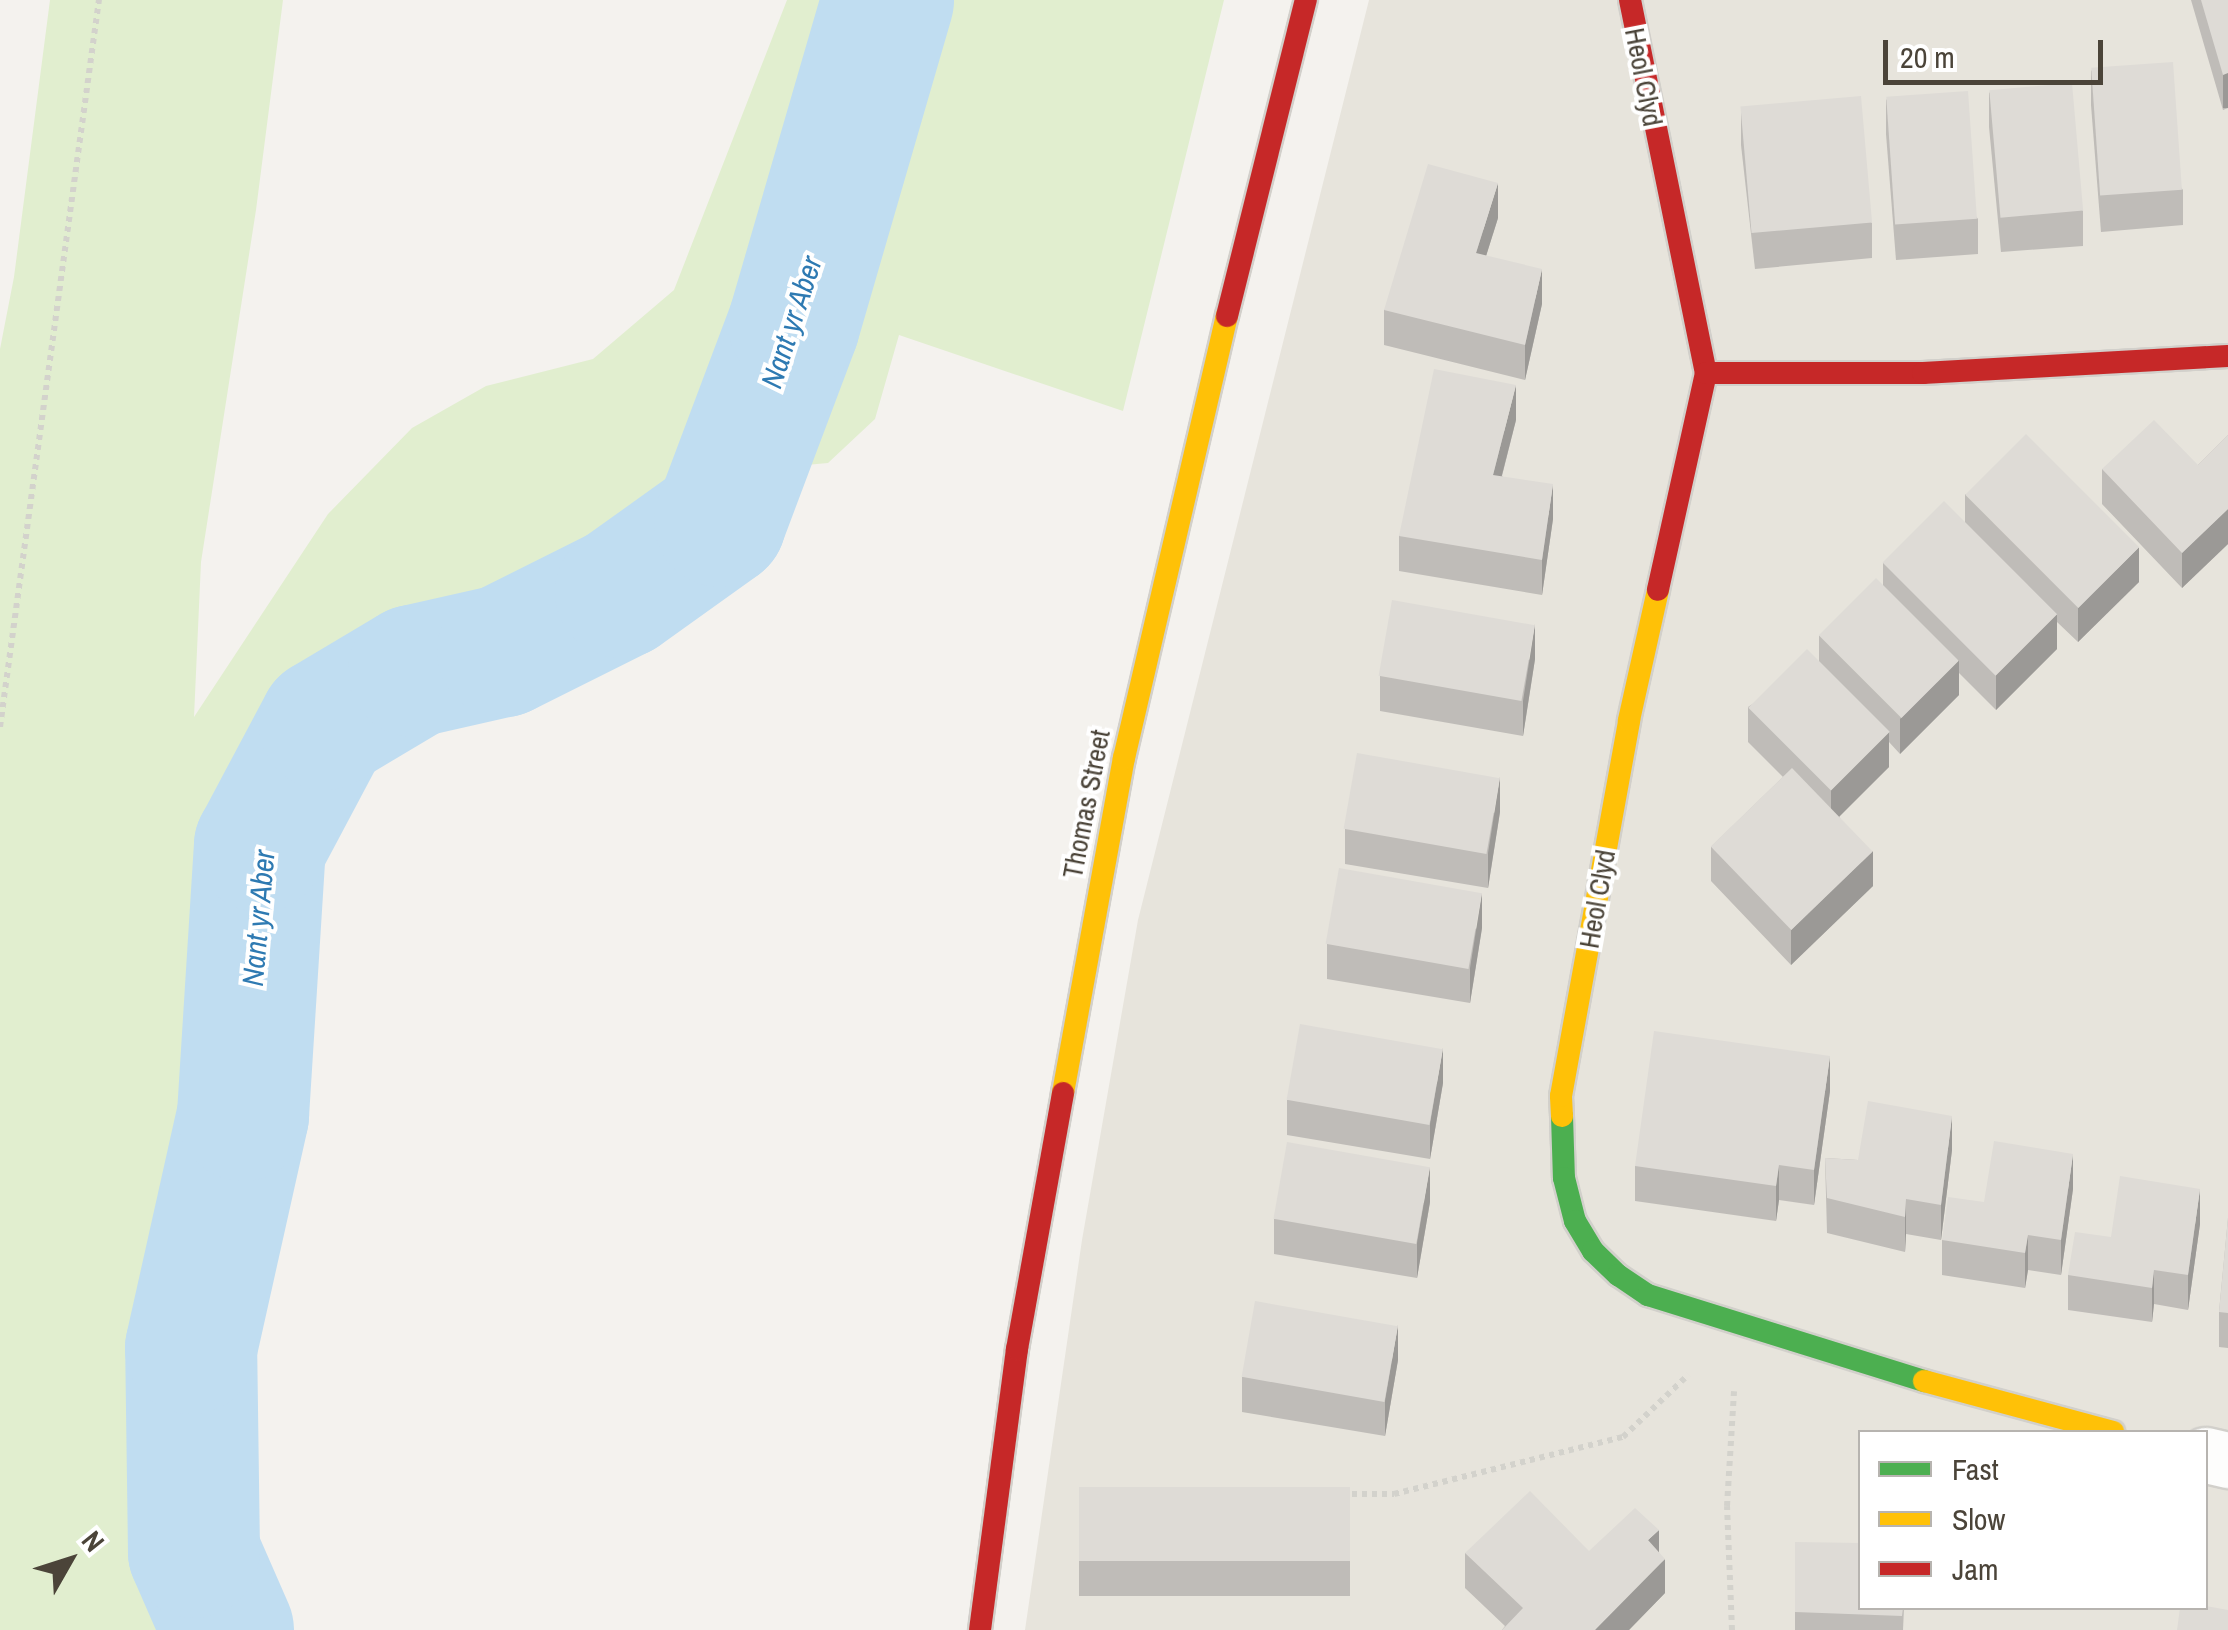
<!DOCTYPE html>
<style>
body{margin:0}
#map{position:relative;width:2228px;height:1630px;overflow:hidden;background:#f4f2ee;font-family:"Archivo Narrow",sans-serif}
div>[style]{position:absolute}
[style*='--x']{left:calc(var(--x)*1px);top:calc(var(--y)*1px);width:calc(var(--w)*1px);rotate:calc(var(--a)*1deg)}
.residential>*{inset:0;background:#e7e4dc}
.green>*{inset:0;background:#e1eecf}
.river>*{height:132px;margin:-66px;padding:0 66px;transform-origin:66px;border-radius:66px;background:#c0ddf1}
.path>*{height:6px;margin-top:-3px;transform-origin:0;background:repeating-linear-gradient(90deg,#d3d2cc 0 5px,transparent 0 10px)}
.roads{filter:drop-shadow(2px 0 #d2d0cb) drop-shadow(-2px 0 #d2d0cb) drop-shadow(0 2px #d2d0cb) drop-shadow(0 -2px #d2d0cb)}
.street>*{height:55px;margin:-27.5px;padding:0 27.5px;transform-origin:27.5px;border-radius:27.5px;background:#fdfdfc}
.fast>*{height:22px;margin:-11px;padding:0 11px;transform-origin:11px;border-radius:11px;background:#4caf50}
.slow>*{height:22px;margin:-11px;padding:0 11px;transform-origin:11px;border-radius:11px;background:#ffc107}
.jam>*{height:22px;margin:-11px;padding:0 11px;transform-origin:11px;border-radius:11px;background:#c62828}
.wall>*{inset:0;background:#bfbcb8;transform-origin:0 0}
.shaded-wall>*{inset:0;background:#9b9996;transform-origin:0 0}
.building>*{inset:0;background:#dedbd6;transform-origin:0 0}
span{translate:-50% -50%;white-space:nowrap;text-align:center;line-height:1.15;-webkit-text-stroke:8px #fff;paint-order:stroke}
.street-label{font-size:28px;color:#4b4439}
.water-label{font-size:30px;color:#2e7ab2;font-style:italic}
.legend{position:absolute;left:1858px;top:1430px;width:350px;height:180px;box-sizing:border-box;background:#fff;border:2px solid #b7b4b0;margin:0;padding:12px 18px;list-style:none;font-size:30px;color:#4b4439}
.legend li{display:flex;align-items:center;gap:20px;height:50px}
.legend b{width:50px;border:2px solid #b7b4b0}
.north{position:absolute;left:20px;top:1510px;width:100px;height:100px;-webkit-text-stroke:8px #fff;paint-order:stroke;rotate:51deg;font-size:28px;font-weight:700;line-height:40px;text-align:center;color:#4b4439}
.north::after{content:'';display:block;margin:auto;width:35px;height:45px;background:#4b4439;clip-path:polygon(50% 0,100% 100%,50% 72%,0 100%)}
.scale{position:absolute;left:1883px;top:40px;width:220px;height:45px;box-sizing:border-box;border:5px solid #4b4439;border-top:0;padding-left:12px;font-size:30px;line-height:35px;white-space:nowrap;color:#4b4439;-webkit-text-stroke:8px #fff;paint-order:stroke}
</style>
<div id="map">
<div class="residential">
<div style="clip-path:polygon(evenodd,1369px 0,2228px 0,2228px 1630px,1025px 1630px,1082px 1240px,1138px 920px,1369px 0,1860px 1432px,2206px 1432px,2206px 1608px,1860px 1608px,1860px 1432px)"></div>
</div>
<div class="green">
<div style="clip-path:polygon(50px 0,283px 0,256px 210px,201px 562px,194px 717px,328px 514px,412px 428px,486px 386px,593px 359px,674px 290px,787px 0,1224px 0,1123px 411px,899px 335px,875px 419px,828px 463px,739px 471px,720px 521px,621px 592px,503px 651px,414px 671px,325px 724px,260px 846px,243px 1115px,191px 1348px,194px 1552px,228px 1630px,0 1630px,0 349px,14px 277px)"></div>
</div>
<div class="river">
<div style="--x:228;--y:1630;--w:85;--a:-113.6"></div>
<div style="--x:194;--y:1552;--w:204;--a:-90.8"></div>
<div style="--x:191;--y:1348;--w:239;--a:-77.4"></div>
<div style="--x:243;--y:1115;--w:270;--a:-86.4"></div>
<div style="--x:260;--y:846;--w:138;--a:-62"></div>
<div style="--x:325;--y:724;--w:104;--a:-30.8"></div>
<div style="--x:414;--y:671;--w:91;--a:-12.7"></div>
<div style="--x:503;--y:651;--w:132;--a:-26.6"></div>
<div style="--x:621;--y:592;--w:122;--a:-35.6"></div>
<div style="--x:720;--y:521;--w:210;--a:-69.4"></div>
<div style="--x:794;--y:324;--w:337;--a:-73.8"></div>
</div>
<div class="path">
<div style="--x:0;--y:727;--w:734;--a:-82.25"></div>
<div style="--x:1342;--y:1494;--w:52;--a:0"></div>
<div style="--x:1394;--y:1494;--w:236;--a:-14"></div>
<div style="--x:1623;--y:1437;--w:90;--a:-43.6"></div>
<div style="--x:1732;--y:1630;--w:124;--a:-92.3"></div>
<div style="--x:1727;--y:1506;--w:115;--a:-86.5"></div>
</div>
<div class="roads">
<div class="street">
<div style="--x:2206;--y:1455;--w:23;--a:13"></div>
</div>
<div class="fast">
<div style="--x:1562;--y:1116;--w:62;--a:88.2"></div>
<div style="--x:1564;--y:1178;--w:44;--a:75.7"></div>
<div style="--x:1575;--y:1221;--w:35;--a:59"></div>
<div style="--x:1593;--y:1251;--w:35;--a:44"></div>
<div style="--x:1618;--y:1275;--w:36;--a:34"></div>
<div style="--x:1648;--y:1295;--w:289;--a:17.3"></div>
</div>
<div class="slow">
<div style="--x:1063;--y:1093;--w:341;--a:-79.7"></div>
<div style="--x:1124;--y:758;--w:454;--a:-76.9"></div>
<div style="--x:1562;--y:1116;--w:20;--a:-93"></div>
<div style="--x:1561;--y:1096;--w:382;--a:-79.7"></div>
<div style="--x:1629;--y:720;--w:133;--a:-77.4"></div>
<div style="--x:1924;--y:1381;--w:196;--a:15.1"></div>
</div>
<div class="jam">
<div style="--x:1630;--y:0;--w:381;--a:78.5"></div>
<div style="--x:1706;--y:373;--w:222;--a:102.5"></div>
<div style="--x:1227;--y:316;--w:326;--a:-76"></div>
<div style="--x:1706;--y:373;--w:217;--a:0"></div>
<div style="--x:1923;--y:373;--w:305;--a:-3.2"></div>
<div style="--x:980;--y:1630;--w:283;--a:-82.5"></div>
<div style="--x:1017;--y:1349;--w:260;--a:-79.8"></div>
</div>
</div>
<div class="wall">
<div style="clip-path:polygon(2191px 0,2228px 0,2228px 108px,2223px 110px)"></div>
<div style="clip-path:polygon(2091px 70px,2183px 190px,2183px 225px,2101px 232px,2091px 105px)"></div>
<div style="clip-path:polygon(1989px 92px,2083px 211px,2083px 246px,2001px 252px,1989px 127px)"></div>
<div style="clip-path:polygon(1886px 99px,1978px 219px,1978px 254px,1896px 260px,1886px 134px)"></div>
<div style="clip-path:polygon(1741px 110px,1872px 223px,1872px 258px,1755px 269px,1741px 145px)"></div>
<div style="clip-path:polygon(1498px 218px,1486px 256px,1542px 304px,1525px 380px,1384px 345px,1384px 310px)"></div>
<div style="clip-path:polygon(1516px 420px,1502px 476px,1553px 519px,1542px 595px,1399px 571px,1399px 536px)"></div>
<div style="clip-path:polygon(2228px 435px,2228px 544px,2182px 588px,2102px 504px,2102px 469px,2198px 465px)"></div>
<div style="clip-path:polygon(1965px 494px,2139px 582px,2078px 642px,2057px 622px,2057px 649px,1996px 710px,1959px 673px,1959px 695px,1900px 754px,1889px 742px,1889px 767px,1839px 816px,1873px 886px,1791px 965px,1711px 881px,1711px 847px,1783px 777px,1748px 742px,1748px 707px,1819px 661px,1819px 636px,1883px 585px,1883px 563px,1965px 522px)"></div>
<div style="clip-path:polygon(1535px 659px,1523px 736px,1380px 711px,1380px 676px)"></div>
<div style="clip-path:polygon(1500px 812px,1488px 888px,1345px 864px,1345px 829px)"></div>
<div style="clip-path:polygon(1482px 928px,1470px 1003px,1327px 979px,1327px 944px)"></div>
<div style="clip-path:polygon(1443px 1083px,1430px 1159px,1287px 1135px,1287px 1100px)"></div>
<div style="clip-path:polygon(1830px 1091px,1814px 1205px,1779px 1200px,1776px 1221px,1635px 1201px,1635px 1166px)"></div>
<div style="clip-path:polygon(1952px 1150px,1941px 1240px,1906px 1234px,1905px 1252px,1827px 1233px,1825px 1158px,1858px 1160px)"></div>
<div style="clip-path:polygon(2073px 1189px,2061px 1275px,2028px 1270px,2025px 1288px,1942px 1275px,1942px 1240px,1984px 1202px)"></div>
<div style="clip-path:polygon(1430px 1202px,1417px 1278px,1274px 1254px,1274px 1219px)"></div>
<div style="clip-path:polygon(2228px 1218px,2228px 1348px,2219px 1347px,2219px 1312px)"></div>
<div style="clip-path:polygon(2200px 1224px,2188px 1310px,2154px 1304px,2152px 1322px,2068px 1310px,2068px 1275px,2111px 1237px)"></div>
<div style="clip-path:polygon(1398px 1360px,1385px 1436px,1242px 1412px,1242px 1377px)"></div>
<div style="left:1350px;top:1487px;width:109px;height:271px;rotate:90deg"></div>
<div style="clip-path:polygon(1795px 1542px,1904px 1608px,1903px 1630px,1795px 1630px)"></div>
<div style="clip-path:polygon(1589px 1551px,1659px 1552px,1665px 1593px,1629px 1630px,1502px 1630px,1505px 1626px,1465px 1588px,1465px 1553px)"></div>
</div>
<div class="shaded-wall">
<div style="left:2228px;top:73px;width:35px;height:5px;rotate:90deg"></div>
<div style="clip-path:polygon(1498px 183px,1498px 218px,1476px 288px,1476px 253px)"></div>
<div style="clip-path:polygon(1542px 269px,1542px 304px,1525px 380px,1525px 345px)"></div>
<div style="clip-path:polygon(1516px 385px,1516px 420px,1493px 510px,1493px 475px)"></div>
<div style="clip-path:polygon(1553px 484px,1553px 519px,1542px 595px,1542px 560px)"></div>
<div style="clip-path:polygon(2228px 509px,2228px 544px,2182px 588px,2182px 553px)"></div>
<div style="clip-path:polygon(2139px 547px,2139px 582px,2078px 642px,2078px 608px)"></div>
<div style="clip-path:polygon(2057px 614px,2057px 649px,1996px 710px,1996px 675px)"></div>
<div style="clip-path:polygon(1535px 624px,1535px 659px,1523px 736px,1523px 701px)"></div>
<div style="clip-path:polygon(1959px 660px,1959px 695px,1900px 754px,1900px 719px)"></div>
<div style="clip-path:polygon(1889px 732px,1889px 767px,1831px 825px,1831px 790px)"></div>
<div style="clip-path:polygon(1500px 777px,1500px 812px,1488px 888px,1488px 853px)"></div>
<div style="clip-path:polygon(1873px 851px,1873px 886px,1791px 965px,1791px 930px)"></div>
<div style="clip-path:polygon(1482px 893px,1482px 928px,1470px 1003px,1470px 968px)"></div>
<div style="clip-path:polygon(1443px 1048px,1443px 1083px,1430px 1159px,1430px 1124px)"></div>
<div style="clip-path:polygon(1830px 1056px,1830px 1091px,1814px 1205px,1814px 1170px)"></div>
<div style="clip-path:polygon(1952px 1116px,1952px 1150px,1941px 1240px,1941px 1205px)"></div>
<div style="clip-path:polygon(2073px 1154px,2073px 1189px,2061px 1275px,2061px 1240px)"></div>
<div style="clip-path:polygon(1779px 1165px,1779px 1200px,1776px 1221px,1776px 1186px)"></div>
<div style="clip-path:polygon(1430px 1167px,1430px 1202px,1417px 1278px,1417px 1243px)"></div>
<div style="clip-path:polygon(2200px 1189px,2200px 1224px,2188px 1310px,2188px 1275px)"></div>
<div style="clip-path:polygon(1906px 1199px,1906px 1234px,1905px 1252px,1905px 1217px)"></div>
<div style="clip-path:polygon(2028px 1235px,2028px 1270px,2025px 1288px,2025px 1253px)"></div>
<div style="clip-path:polygon(2154px 1270px,2154px 1304px,2152px 1322px,2152px 1288px)"></div>
<div style="clip-path:polygon(1398px 1325px,1398px 1360px,1385px 1436px,1385px 1401px)"></div>
<div style="clip-path:polygon(1659px 1530px,1659px 1564px,1665px 1559px,1665px 1593px,1629px 1630px,1595px 1630px,1648px 1540px)"></div>
</div>
<div class="building">
<div style="clip-path:polygon(2201px 0,2228px 0,2228px 73px,2223px 75px)"></div>
<div style="left:2173px;top:62px;width:128px;height:82px;rotate:86deg"></div>
<div style="left:2072px;top:83px;width:128px;height:83px;rotate:85deg"></div>
<div style="left:1968px;top:91px;width:128px;height:82px;rotate:86deg"></div>
<div style="left:1861px;top:96px;width:127px;height:121px;rotate:85deg"></div>
<div style="clip-path:polygon(1428px 164px,1498px 183px,1476px 253px,1542px 269px,1525px 345px,1384px 310px)"></div>
<div style="clip-path:polygon(1434px 369px,1516px 385px,1493px 475px,1553px 484px,1542px 560px,1399px 536px)"></div>
<div style="clip-path:polygon(2154px 420px,2198px 465px,2228px 435px,2228px 509px,2182px 553px,2102px 469px)"></div>
<div style="left:2026px;top:434px;width:160px;height:86px;rotate:45deg"></div>
<div style="left:1944px;top:501px;width:160px;height:87px;rotate:45deg"></div>
<div style="left:1876px;top:578px;width:117px;height:81px;rotate:45deg"></div>
<div style="left:1392px;top:600px;width:145px;height:77px;rotate:10deg"></div>
<div style="left:1807px;top:649px;width:117px;height:83px;rotate:45deg"></div>
<div style="left:1357px;top:753px;width:145px;height:77px;rotate:10deg"></div>
<div style="left:1792px;top:768px;width:116px;height:113px;rotate:46deg"></div>
<div style="left:1339px;top:868px;width:145px;height:77px;rotate:10deg"></div>
<div style="left:1300px;top:1024px;width:145px;height:77px;rotate:10deg"></div>
<div style="clip-path:polygon(1654px 1031px,1830px 1056px,1814px 1170px,1779px 1165px,1776px 1186px,1635px 1166px)"></div>
<div style="clip-path:polygon(1868px 1101px,1952px 1116px,1941px 1205px,1906px 1199px,1905px 1217px,1827px 1198px,1825px 1158px,1858px 1160px)"></div>
<div style="clip-path:polygon(1994px 1141px,2073px 1154px,2061px 1240px,2028px 1235px,2025px 1253px,1942px 1240px,1948px 1197px,1984px 1202px)"></div>
<div style="left:1287px;top:1142px;width:145px;height:78px;rotate:10deg"></div>
<div style="clip-path:polygon(2120px 1176px,2200px 1189px,2188px 1275px,2154px 1270px,2152px 1288px,2068px 1275px,2075px 1232px,2111px 1237px)"></div>
<div style="clip-path:polygon(2228px 1218px,2228px 1313px,2219px 1312px)"></div>
<div style="left:1255px;top:1301px;width:145px;height:77px;rotate:10deg"></div>
<div style="left:1350px;top:1487px;width:74px;height:271px;rotate:90deg"></div>
<div style="clip-path:polygon(1530px 1491px,1589px 1551px,1635px 1508px,1659px 1530px,1648px 1540px,1665px 1559px,1595px 1630px,1502px 1630px,1523px 1608px,1465px 1553px)"></div>
<div style="clip-path:polygon(1795px 1542px,1860px 1543px,1860px 1608px,1903px 1608px,1902px 1616px,1795px 1612px)"></div>
<div style="clip-path:polygon(2206px 1606px,2228px 1610px,2228px 1630px,2177px 1630px,2180px 1608px)"></div>
</div>
<div class="street-label">
<span style="left:1644px;top:77px;rotate:79deg">Heol Clyd</span>
<span style="left:1086px;top:804px;rotate:-79deg">Thomas Street</span>
<span style="left:1597px;top:899px;rotate:-80deg">Heol Clyd</span>
</div>
<div class="water-label">
<span style="left:791px;top:322px;rotate:-72deg">Nant yr Aber</span>
<span style="left:258px;top:918px;rotate:-85deg">Nant yr Aber</span>
</div>
<ul class="legend">
<li><b style="height:12px;background:#4caf50"></b>Fast</li>
<li><b style="height:12px;background:#ffc107"></b>Slow</li>
<li><b style="height:12px;background:#c62828"></b>Jam</li>
</ul>
<div class="north">N</div>
<div class="scale">20 m</div>
</div>
